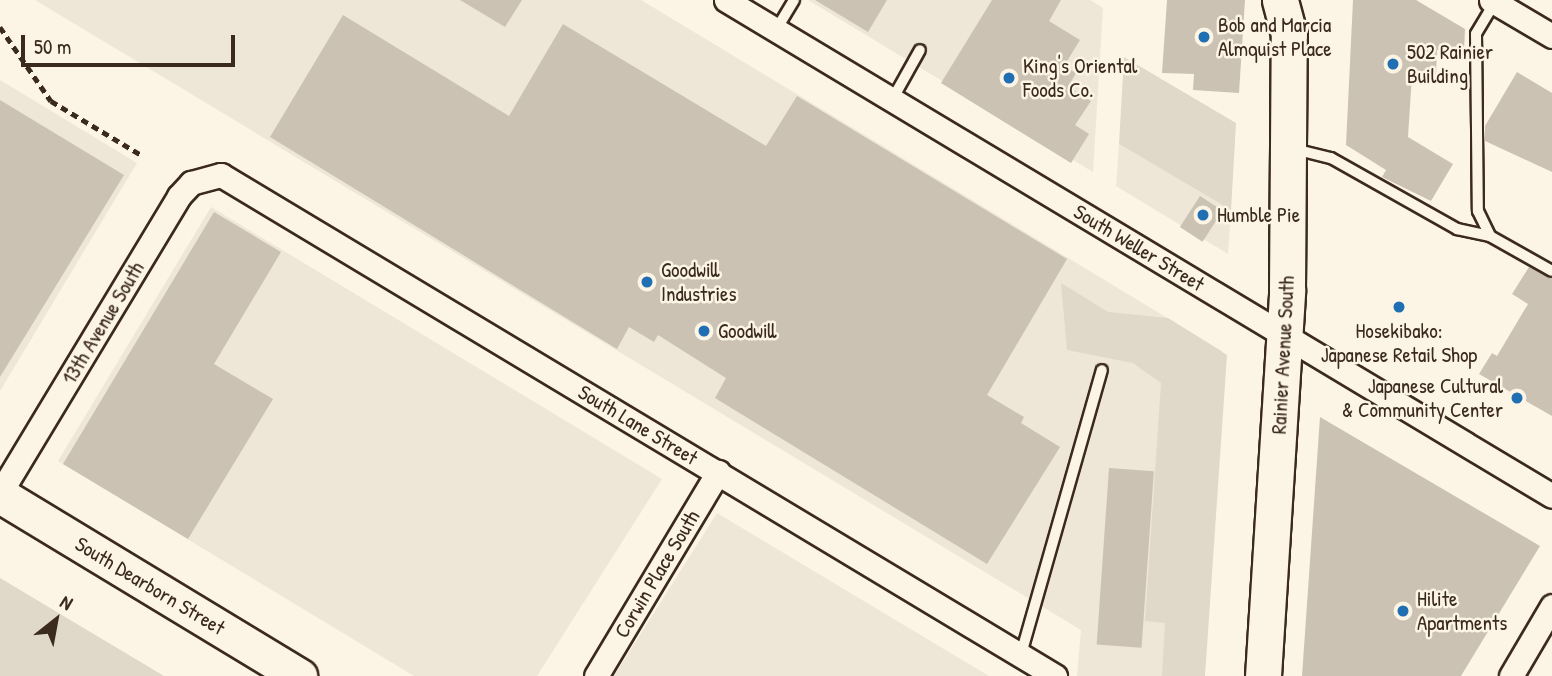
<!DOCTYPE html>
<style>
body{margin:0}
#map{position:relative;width:1552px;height:676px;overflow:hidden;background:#fcf5e5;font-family:"Patrick Hand",sans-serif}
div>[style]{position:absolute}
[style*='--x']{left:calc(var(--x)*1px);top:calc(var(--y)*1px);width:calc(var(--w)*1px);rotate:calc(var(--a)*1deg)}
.built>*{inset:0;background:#eee6d6}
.green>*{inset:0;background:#e0d8c8}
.building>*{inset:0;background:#ccc2b3;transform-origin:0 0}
.path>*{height:4.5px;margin-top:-2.25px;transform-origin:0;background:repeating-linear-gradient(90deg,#3b2a1e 0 7px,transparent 0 12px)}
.roads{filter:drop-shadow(2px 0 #3b2a1e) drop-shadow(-2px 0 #3b2a1e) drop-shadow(0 2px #3b2a1e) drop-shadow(0 -2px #3b2a1e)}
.service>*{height:10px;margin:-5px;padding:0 5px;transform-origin:5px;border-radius:5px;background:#fcf5e5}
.minor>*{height:23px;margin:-11.5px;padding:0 11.5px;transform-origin:11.5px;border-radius:11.5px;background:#fcf5e5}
.primary>*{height:35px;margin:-17.5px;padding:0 17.5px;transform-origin:17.5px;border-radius:17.5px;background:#fcf5e5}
.dots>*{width:19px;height:19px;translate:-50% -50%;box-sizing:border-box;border:4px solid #fcf5e5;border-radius:50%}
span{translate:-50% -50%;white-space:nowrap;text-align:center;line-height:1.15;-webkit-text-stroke:5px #fcf5e5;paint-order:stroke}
.poi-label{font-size:21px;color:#3b2a1e}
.left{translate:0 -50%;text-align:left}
.right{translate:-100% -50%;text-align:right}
.street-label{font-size:21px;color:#3b2a1e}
.north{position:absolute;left:21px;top:585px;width:70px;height:70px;-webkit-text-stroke:5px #fcf5e5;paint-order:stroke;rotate:31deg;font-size:19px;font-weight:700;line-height:28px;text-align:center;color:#3b2a1e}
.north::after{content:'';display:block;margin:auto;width:24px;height:32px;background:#3b2a1e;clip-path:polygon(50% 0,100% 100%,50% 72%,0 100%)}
.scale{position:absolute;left:21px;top:35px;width:214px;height:32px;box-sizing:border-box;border:4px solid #3b2a1e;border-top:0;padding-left:9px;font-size:21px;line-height:24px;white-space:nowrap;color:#3b2a1e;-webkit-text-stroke:5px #fcf5e5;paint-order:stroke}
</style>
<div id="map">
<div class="built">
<div style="clip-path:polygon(35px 0,641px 0,1222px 351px,1200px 676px,1077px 676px,1081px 630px)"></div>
<div style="clip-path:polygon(808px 0,1090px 0,1103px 8px,1093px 172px)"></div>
<div style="clip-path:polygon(0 80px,137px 163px,0 391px)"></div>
<div style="clip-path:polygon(1119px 144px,1231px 210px,1228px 254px,1116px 186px)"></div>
<div style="clip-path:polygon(211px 207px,662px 479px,537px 676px,414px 676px,58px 461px)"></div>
<div style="clip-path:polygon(717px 513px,989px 676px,614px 676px)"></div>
</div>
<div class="green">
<div style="clip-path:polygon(1124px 57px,1236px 123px,1231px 210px,1119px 144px)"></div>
<div style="clip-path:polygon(1061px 283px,1108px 312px,1168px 318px,1227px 355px,1205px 676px,1162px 676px,1165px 623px,1145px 621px,1161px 383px,1133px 363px,1067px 350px)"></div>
<div style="clip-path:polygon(0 578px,164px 676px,0 676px)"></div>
</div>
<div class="building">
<div style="clip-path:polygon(460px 0,522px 0,505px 27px)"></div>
<div style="clip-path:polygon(815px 0,887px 0,868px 32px)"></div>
<div style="clip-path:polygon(992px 0,1061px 0,1049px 21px,1080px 40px,1064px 66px,1076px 73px,1068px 87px,1091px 101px,1075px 125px,1089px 134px,1071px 163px,941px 83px)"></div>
<div style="clip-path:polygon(1167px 0,1245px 0,1239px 93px,1193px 90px,1194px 74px,1162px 73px)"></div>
<div style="clip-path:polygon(1353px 0,1416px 0,1465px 29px,1464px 52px,1437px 50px,1436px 76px,1412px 75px,1408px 137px,1453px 164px,1431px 201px,1382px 177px,1386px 170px,1346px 145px)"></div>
<div style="clip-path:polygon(343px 15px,509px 116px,563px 24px,766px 146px,797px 96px,1067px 259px,987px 395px,1024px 417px,1021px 423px,1060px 447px,987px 564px,715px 398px,726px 378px,658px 335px,654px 342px,629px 327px,617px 349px,270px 137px)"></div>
<div style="clip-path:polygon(1517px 72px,1552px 93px,1552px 172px,1485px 141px,1485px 126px)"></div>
<div style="clip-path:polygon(0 100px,124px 175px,0 377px)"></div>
<div style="left:1200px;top:196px;width:27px;height:37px;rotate:33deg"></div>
<div style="clip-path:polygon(214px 212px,281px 252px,214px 364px,273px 399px,188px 539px,63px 464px)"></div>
<div style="clip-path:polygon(1529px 267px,1552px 279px,1552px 416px,1479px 374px,1492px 353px,1497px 356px,1528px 304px,1512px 294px)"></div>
<div style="clip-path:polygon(1320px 417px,1540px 546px,1461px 676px,1302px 676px)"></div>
<div style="left:1109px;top:468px;width:45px;height:177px;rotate:4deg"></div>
</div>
<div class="path">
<div style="--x:0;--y:27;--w:90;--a:55.4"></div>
<div style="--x:51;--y:101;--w:107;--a:30.9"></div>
</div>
<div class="roads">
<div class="service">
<div style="--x:1495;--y:2;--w:37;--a:121"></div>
<div style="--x:1476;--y:34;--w:177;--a:89.4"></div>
<div style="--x:1478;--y:211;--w:28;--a:64"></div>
<div style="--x:1490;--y:236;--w:71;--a:29.4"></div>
<div style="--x:776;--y:30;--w:35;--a:-59"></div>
<div style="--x:892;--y:100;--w:57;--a:-60.8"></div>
<div style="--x:1294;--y:149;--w:38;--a:14"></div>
<div style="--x:1331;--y:158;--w:145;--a:29.4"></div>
<div style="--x:1457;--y:229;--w:34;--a:12"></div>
<div style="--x:1021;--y:654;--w:295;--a:-74.1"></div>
</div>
<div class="minor">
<div style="--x:726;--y:0;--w:963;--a:30.98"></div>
<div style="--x:1491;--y:0;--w:71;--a:30.5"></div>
<div style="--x:0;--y:493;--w:347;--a:-58.9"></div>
<div style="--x:179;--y:196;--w:18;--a:-47"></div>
<div style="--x:191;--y:183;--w:31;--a:-15"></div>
<div style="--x:221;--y:175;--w:973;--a:30.99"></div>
<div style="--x:596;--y:676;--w:238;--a:-59.1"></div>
<div style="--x:1511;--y:676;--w:81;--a:-59.6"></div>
</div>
<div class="primary">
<div style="--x:0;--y:495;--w:350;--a:31.2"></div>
<div style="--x:1263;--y:676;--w:387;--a:-86.4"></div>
<div style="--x:1287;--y:290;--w:256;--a:-89.6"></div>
<div style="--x:1289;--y:34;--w:35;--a:-105"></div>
</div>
</div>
<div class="dots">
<div style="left:1204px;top:37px;background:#1f6fb2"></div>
<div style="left:1393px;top:64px;background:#1f6fb2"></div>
<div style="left:1009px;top:78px;background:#1f6fb2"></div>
<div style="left:1203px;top:215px;background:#1f6fb2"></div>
<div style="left:647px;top:282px;background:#1f6fb2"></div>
<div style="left:1399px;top:307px;background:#1f6fb2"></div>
<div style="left:704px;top:331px;background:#1f6fb2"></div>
<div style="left:1517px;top:398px;background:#1f6fb2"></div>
<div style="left:1403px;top:611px;background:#1f6fb2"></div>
</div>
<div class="poi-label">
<span class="left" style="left:1218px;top:37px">Bob and Marcia<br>Almquist Place</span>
<span class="left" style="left:1407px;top:64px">502 Rainier<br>Building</span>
<span class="left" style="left:1023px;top:78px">King's Oriental<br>Foods Co.</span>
<span class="left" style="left:1217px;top:215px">Humble Pie</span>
<span class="left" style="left:661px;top:282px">Goodwill<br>Industries</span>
<span class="left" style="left:718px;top:331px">Goodwill</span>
<span style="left:1399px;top:343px">Hosekibako:<br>Japanese Retail Shop</span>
<span class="right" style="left:1503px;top:398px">Japanese Cultural<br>&amp; Community Center</span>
<span class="left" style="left:1417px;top:611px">Hilite<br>Apartments</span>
</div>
<div class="street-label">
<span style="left:1139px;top:248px;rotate:31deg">South Weller Street</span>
<span style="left:103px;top:323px;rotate:-59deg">13th Avenue South</span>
<span style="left:1283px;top:355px;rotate:-87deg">Rainier Avenue South</span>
<span style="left:638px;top:425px;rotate:31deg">South Lane Street</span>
<span style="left:657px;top:574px;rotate:-59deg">Corwin Place South</span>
<span style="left:150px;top:586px;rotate:31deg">South Dearborn Street</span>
</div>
<div class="north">N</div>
<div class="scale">50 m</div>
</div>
